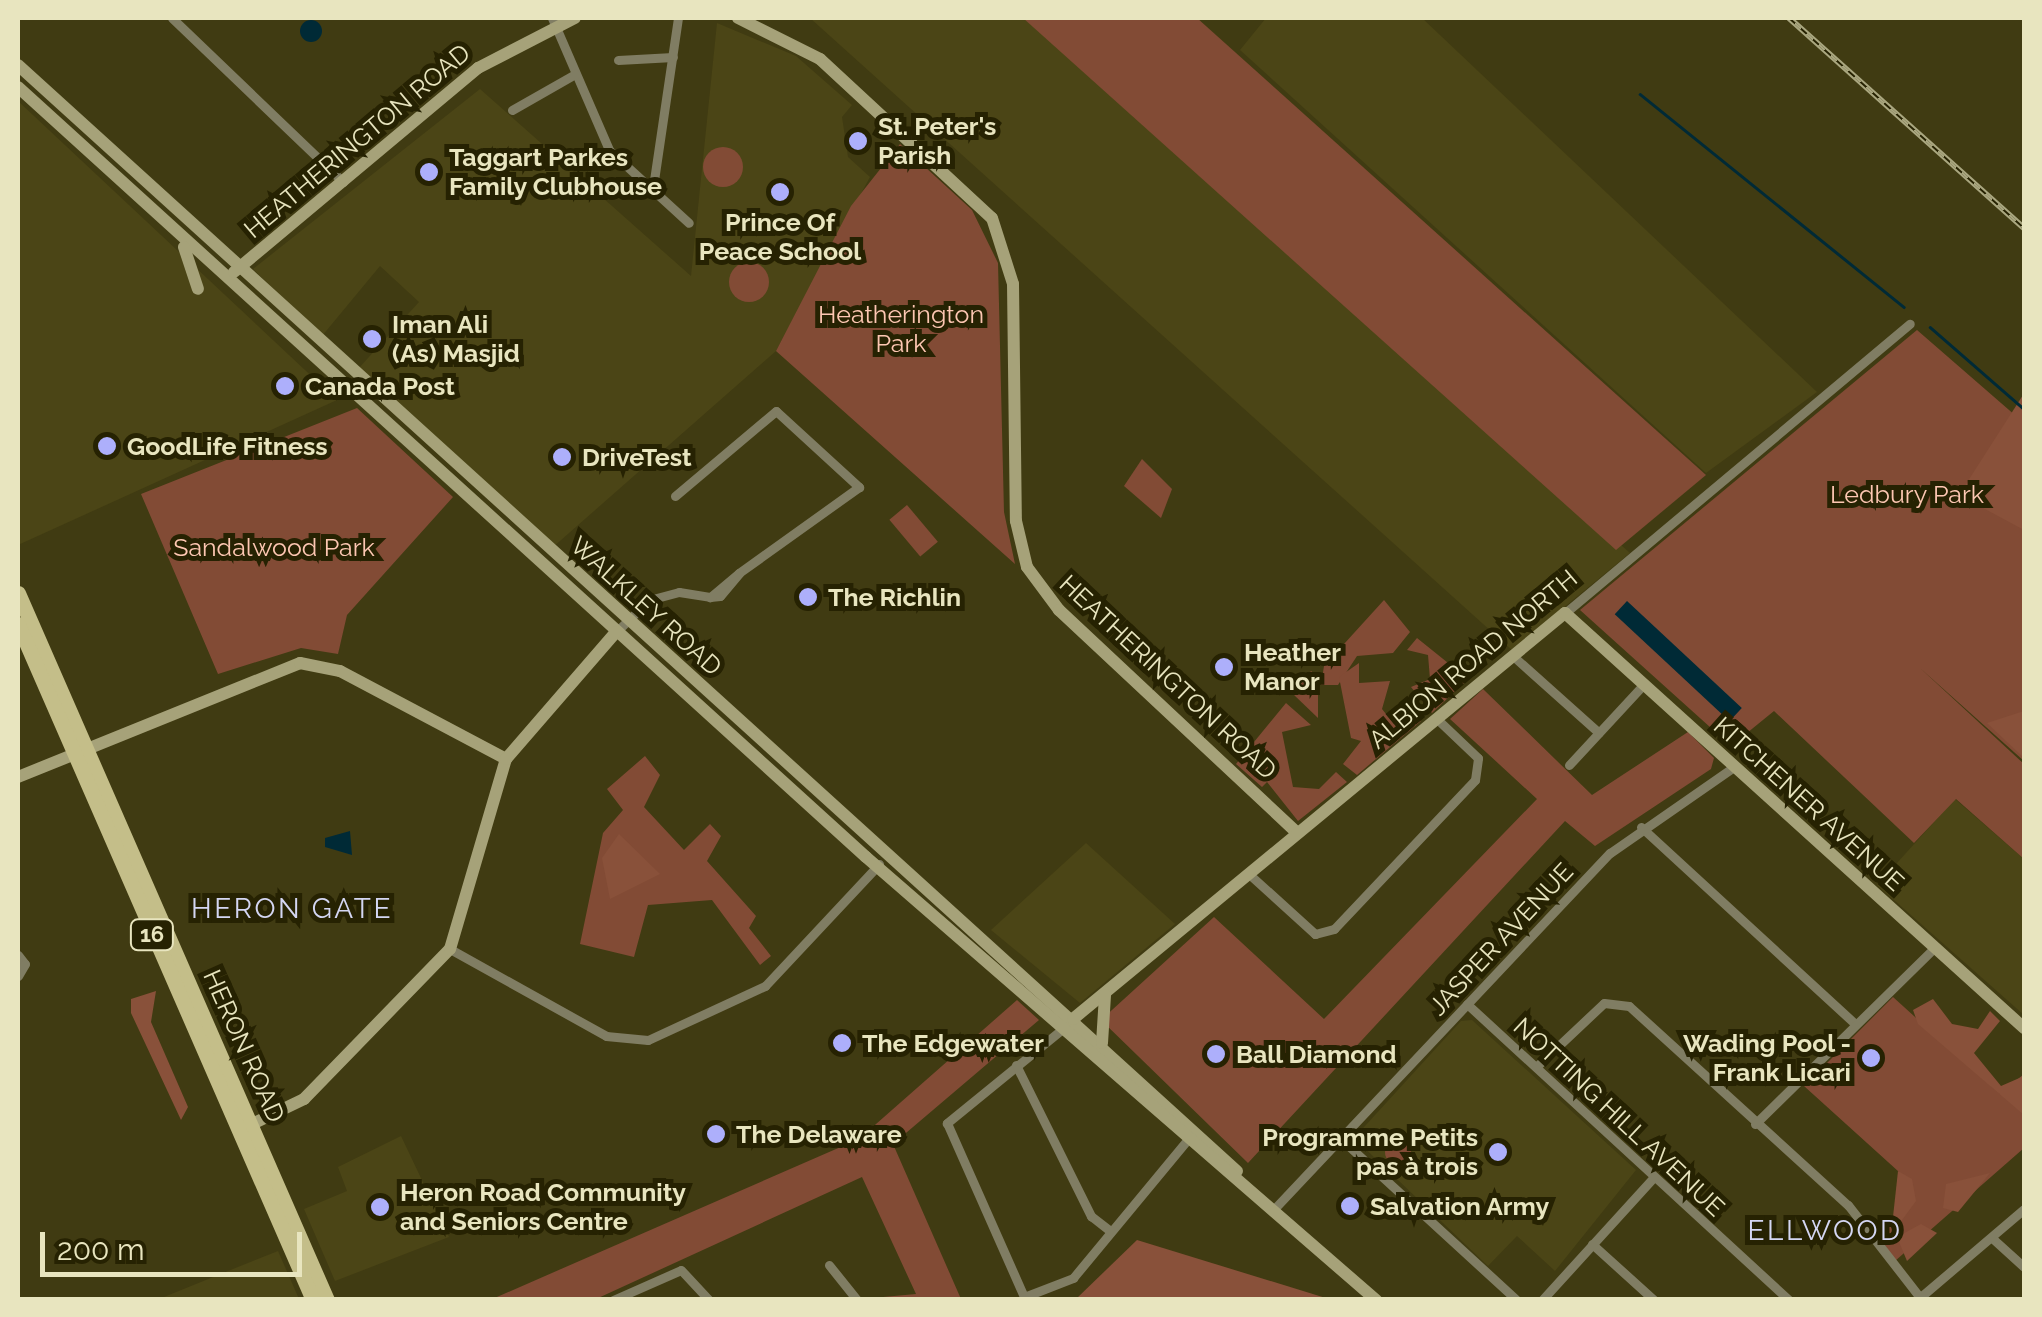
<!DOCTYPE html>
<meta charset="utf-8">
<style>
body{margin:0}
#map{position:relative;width:2042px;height:1317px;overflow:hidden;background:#403b12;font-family:Raleway,sans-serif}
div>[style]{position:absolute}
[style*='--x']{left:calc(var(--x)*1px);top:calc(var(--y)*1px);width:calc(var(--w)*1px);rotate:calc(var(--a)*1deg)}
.built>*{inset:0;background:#4b4516}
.green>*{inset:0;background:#824b35;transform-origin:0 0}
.round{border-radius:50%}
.forest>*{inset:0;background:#89513a}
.water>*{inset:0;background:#002a36;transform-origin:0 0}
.stream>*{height:2.5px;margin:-1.25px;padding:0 1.25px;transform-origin:1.25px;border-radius:1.25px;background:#002a36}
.street>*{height:9px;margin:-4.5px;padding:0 4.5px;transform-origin:4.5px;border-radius:4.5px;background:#807d63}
.secondary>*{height:12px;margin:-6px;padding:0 6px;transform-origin:6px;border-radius:6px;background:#a6a279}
.primary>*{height:15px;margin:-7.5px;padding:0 7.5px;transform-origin:7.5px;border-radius:7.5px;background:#c4be89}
.rail>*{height:6px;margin-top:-3px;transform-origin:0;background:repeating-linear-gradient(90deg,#262202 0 8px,#aaa780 0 16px);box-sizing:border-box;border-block:2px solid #aaa780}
.dots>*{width:28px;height:28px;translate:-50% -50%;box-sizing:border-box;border:5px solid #262202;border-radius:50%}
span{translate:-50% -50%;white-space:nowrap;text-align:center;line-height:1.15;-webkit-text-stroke:10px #262202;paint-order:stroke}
.shield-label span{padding:2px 8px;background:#262202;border:2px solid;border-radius:8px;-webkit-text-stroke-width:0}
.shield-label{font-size:22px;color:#e8e5bf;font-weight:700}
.poi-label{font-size:25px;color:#e8e5bf;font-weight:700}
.left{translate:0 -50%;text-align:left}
.right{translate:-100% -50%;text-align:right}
.street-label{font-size:25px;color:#e8e5bf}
.park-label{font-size:25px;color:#fdc7b2}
.neighbourhood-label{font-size:28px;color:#d4d6f3;letter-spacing:2.5px}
.frame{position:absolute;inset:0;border:20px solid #e8e5bf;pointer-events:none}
.scale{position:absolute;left:40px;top:1232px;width:262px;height:45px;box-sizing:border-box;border:5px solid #e8e5bf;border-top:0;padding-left:12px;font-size:30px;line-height:35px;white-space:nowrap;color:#e8e5bf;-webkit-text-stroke:8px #262202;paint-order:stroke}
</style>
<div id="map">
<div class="built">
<div style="clip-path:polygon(810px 18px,1029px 18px,1630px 553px,1512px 650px)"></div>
<div style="clip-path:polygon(1266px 18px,1422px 18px,1817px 392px,1706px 473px,1240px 50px)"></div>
<div style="clip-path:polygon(717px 23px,796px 56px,852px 105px,842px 117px,848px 157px,870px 177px,776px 351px,552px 548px,358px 369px,419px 302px,380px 266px,322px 336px,253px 269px,480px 89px,691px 276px)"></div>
<div style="clip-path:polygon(18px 101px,337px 400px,18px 545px)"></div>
<div style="clip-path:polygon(1955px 799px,2024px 859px,2024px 1015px,1877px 885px)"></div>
<div style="clip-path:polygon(1086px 843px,1175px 924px,1080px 1003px,991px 930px)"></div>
<div style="clip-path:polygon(1472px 1020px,1636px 1170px,1555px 1271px,1517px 1236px,1488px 1266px,1354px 1138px,1461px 1021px)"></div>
<div style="clip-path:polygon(401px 1136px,449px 1237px,335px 1281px,304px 1209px,347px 1191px,338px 1167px)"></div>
<div style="clip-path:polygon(278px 1251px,299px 1299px,159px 1299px,228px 1271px)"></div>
</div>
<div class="green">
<div style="clip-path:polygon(1023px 18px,1197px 18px,1706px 475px,1616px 550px)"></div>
<div style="clip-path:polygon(900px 144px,972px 210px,998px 263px,1004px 512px,1015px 564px,776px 351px,851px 206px)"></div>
<div class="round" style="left:703px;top:147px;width:40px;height:40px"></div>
<div class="round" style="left:729px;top:262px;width:40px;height:40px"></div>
<div style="clip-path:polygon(1917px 330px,2024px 423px,2024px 761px,1920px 668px,2024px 764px,2024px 859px,1956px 799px,1914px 843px,1774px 711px,1731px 746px,1580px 610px)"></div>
<div style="clip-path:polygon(357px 408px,453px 497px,347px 615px,338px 654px,301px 648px,218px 674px,141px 494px)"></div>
<div style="clip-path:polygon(1142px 459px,1172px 489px,1161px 518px,1124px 486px)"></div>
<div style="left:907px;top:505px;width:48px;height:23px;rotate:50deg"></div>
<div style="clip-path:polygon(1384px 600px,1410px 632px,1393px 653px,1357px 656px,1338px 685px,1321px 685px,1324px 666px)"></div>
<div style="clip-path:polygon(1417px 638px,1468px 679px,1432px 713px,1411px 687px,1430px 679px,1428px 655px,1407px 650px)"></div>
<div style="clip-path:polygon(1359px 663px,1359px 683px,1390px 681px,1382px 709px,1394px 724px,1411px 713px,1421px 721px,1357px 775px,1343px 764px,1361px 741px,1351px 738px,1339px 677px)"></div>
<div style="clip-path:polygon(1311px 671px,1318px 676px,1318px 718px,1293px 694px)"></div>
<div style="clip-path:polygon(1483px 689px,1592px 795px,1688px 732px,1714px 758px,1711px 769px,1595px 846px,1565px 821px,1248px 1163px,1101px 1020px,1214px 917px,1324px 1019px,1537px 799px,1450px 719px)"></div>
<div style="clip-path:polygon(1286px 703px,1311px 725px,1282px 732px,1293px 787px,1319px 789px,1336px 772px,1347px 782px,1298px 821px,1267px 782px,1262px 787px,1236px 764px)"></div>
<div style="clip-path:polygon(645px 756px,660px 775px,644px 807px,684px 850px,710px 824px,721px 836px,707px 861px,756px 916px,749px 928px,771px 956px,760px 965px,712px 900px,648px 905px,634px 957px,580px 944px,603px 833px,623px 810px,607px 789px)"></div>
<div style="clip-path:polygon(1893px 997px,2000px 1094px,2024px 1074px,2024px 1148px,1895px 1261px,1875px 1230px,1897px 1215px,1909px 1181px,1804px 1086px)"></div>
<div style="clip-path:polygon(1017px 1000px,1039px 1020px,893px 1144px,961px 1299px,861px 1299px,916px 1294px,862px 1177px,596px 1299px,490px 1300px,859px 1139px)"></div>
<div class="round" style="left:1385px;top:1139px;width:26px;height:26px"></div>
</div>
<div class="forest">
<div style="clip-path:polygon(2023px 395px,2024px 396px,2024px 530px,1959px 495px)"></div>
<div style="clip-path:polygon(2024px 711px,2024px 758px,1987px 723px)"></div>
<div style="clip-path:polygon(619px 834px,660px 874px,610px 899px,602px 858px)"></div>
<div style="clip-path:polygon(156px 991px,151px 1022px,188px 1107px,181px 1120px,131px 1013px,131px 999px)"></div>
<div style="clip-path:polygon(1933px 999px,1952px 1024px,1978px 1029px,1990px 1011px,2000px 1021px,1974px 1053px,2001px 1086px,2024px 1076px,2024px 1115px,1918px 1024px,1913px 1010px)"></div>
<div style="clip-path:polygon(1898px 1171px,1912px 1179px,1916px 1201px,1891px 1235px)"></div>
<div style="clip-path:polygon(1990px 1173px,1958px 1212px,1943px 1208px,1946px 1184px)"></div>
<div style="clip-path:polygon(1921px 1224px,1937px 1233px,1907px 1261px,1897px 1237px)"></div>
<div style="clip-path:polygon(1137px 1240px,1329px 1299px,1076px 1299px)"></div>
</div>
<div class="water">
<div class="round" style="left:300px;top:20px;width:22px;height:22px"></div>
<div style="left:1627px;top:601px;width:157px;height:18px;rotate:43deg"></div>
<div style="clip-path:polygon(350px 831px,352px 855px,325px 847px,325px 838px)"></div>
</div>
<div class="stream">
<div style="--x:1640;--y:94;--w:339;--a:38.9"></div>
<div style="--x:1930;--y:327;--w:125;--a:41.1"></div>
</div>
<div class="street">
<div style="--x:172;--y:18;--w:237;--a:43.8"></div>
<div style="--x:552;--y:18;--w:144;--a:66.6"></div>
<div style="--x:609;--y:150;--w:108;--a:42.4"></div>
<div style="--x:618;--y:60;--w:55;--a:-3.1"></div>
<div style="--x:512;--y:110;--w:73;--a:-29.7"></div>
<div style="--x:653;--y:187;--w:171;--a:-81.6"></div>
<div style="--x:675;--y:496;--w:132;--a:-40.1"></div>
<div style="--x:776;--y:411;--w:113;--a:42.5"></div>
<div style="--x:859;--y:487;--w:148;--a:144.4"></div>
<div style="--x:1565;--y:613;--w:450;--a:-40"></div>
<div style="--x:616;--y:632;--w:46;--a:-44.1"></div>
<div style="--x:649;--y:600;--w:31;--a:-15"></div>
<div style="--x:679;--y:592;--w:31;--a:9"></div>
<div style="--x:710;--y:597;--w:10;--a:-6"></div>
<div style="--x:720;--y:596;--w:30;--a:-50"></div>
<div style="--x:739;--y:573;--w:38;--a:140"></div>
<div style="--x:1513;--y:656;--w:115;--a:41.8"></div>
<div style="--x:1569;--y:765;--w:109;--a:-47.2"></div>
<div style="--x:1641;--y:827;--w:291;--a:42.6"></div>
<div style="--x:1250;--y:875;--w:88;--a:42.2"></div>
<div style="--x:1315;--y:934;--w:20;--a:-15"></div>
<div style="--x:1334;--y:929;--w:205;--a:-46.6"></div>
<div style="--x:1475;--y:780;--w:22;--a:-82"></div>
<div style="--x:1478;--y:758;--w:57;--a:-136.4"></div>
<div style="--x:450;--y:949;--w:179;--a:29.1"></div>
<div style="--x:606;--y:1036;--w:42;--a:5.4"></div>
<div style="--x:648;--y:1040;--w:129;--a:-24.8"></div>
<div style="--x:765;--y:986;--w:167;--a:-46.9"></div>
<div style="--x:18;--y:955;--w:11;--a:52"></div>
<div style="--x:25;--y:964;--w:14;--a:120"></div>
<div style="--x:1467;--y:1004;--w:437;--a:42.6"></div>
<div style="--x:1066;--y:1026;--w:154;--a:140.8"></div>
<div style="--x:947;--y:1123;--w:190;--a:66.1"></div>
<div style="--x:1024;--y:1297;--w:53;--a:-21.2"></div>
<div style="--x:1073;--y:1278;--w:180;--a:-50.4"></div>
<div style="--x:1016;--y:1065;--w:169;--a:63.6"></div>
<div style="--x:1091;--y:1216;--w:23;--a:38"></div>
<div style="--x:1536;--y:1067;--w:93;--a:-43.3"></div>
<div style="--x:1604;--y:1003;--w:25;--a:7"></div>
<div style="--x:1629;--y:1006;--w:296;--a:42.3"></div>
<div style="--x:1848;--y:1205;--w:120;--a:52.1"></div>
<div style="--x:1755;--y:1124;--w:252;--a:-44.5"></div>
<div style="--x:1341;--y:1139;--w:239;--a:42.5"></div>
<div style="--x:1275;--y:1208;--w:488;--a:-46.7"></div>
<div style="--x:1610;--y:853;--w:152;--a:-34.8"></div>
<div style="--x:1992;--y:1238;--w:43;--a:42.2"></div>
<div style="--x:1592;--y:1244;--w:84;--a:42.1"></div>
<div style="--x:829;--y:1265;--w:45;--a:51.3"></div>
<div style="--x:613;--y:1300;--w:74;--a:-23.8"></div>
<div style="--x:681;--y:1270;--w:41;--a:47"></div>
<div style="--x:1542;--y:1300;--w:166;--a:-47.7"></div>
<div style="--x:1917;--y:1300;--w:140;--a:-40.4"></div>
</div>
<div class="secondary">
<div style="--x:738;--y:18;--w:92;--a:26.6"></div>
<div style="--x:820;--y:59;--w:234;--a:42.8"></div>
<div style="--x:992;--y:218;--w:69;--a:72.3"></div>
<div style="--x:1013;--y:284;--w:237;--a:89.3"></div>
<div style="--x:1016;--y:521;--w:47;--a:76.6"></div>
<div style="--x:1027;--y:567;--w:54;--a:53.3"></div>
<div style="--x:1059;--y:610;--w:326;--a:43.1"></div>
<div style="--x:18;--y:65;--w:1646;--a:42.22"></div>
<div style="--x:18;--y:87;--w:1145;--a:42.24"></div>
<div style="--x:866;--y:857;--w:676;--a:40.98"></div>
<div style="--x:184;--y:247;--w:44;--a:71.6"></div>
<div style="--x:234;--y:272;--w:318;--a:-39.9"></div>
<div style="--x:478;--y:68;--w:109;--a:-27.3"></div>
<div style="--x:18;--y:777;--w:304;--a:-22"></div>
<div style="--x:300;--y:663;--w:41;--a:11.3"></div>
<div style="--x:340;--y:671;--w:188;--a:27.9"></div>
<div style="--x:1073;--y:1019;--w:638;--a:-39.53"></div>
<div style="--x:1565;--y:613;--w:619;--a:42.12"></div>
<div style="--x:1102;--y:1043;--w:48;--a:-86.4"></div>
<div style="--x:244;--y:1128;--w:67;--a:-25.8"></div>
<div style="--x:304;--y:1099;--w:209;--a:-45.8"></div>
<div style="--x:450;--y:949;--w:198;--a:-73.6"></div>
<div style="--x:506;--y:759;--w:168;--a:-49.1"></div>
</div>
<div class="primary">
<div style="--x:18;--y:593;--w:772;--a:66.39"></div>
<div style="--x:18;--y:624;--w:738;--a:66.42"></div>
</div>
<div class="rail">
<div style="--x:1789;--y:18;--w:315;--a:41.8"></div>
</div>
<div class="dots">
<div style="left:858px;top:141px;background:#adaffb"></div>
<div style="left:429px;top:172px;background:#adaffb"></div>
<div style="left:780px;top:192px;background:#adaffb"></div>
<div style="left:372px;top:339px;background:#adaffb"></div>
<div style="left:285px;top:386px;background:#adaffb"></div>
<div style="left:107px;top:446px;background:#adaffb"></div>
<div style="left:562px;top:457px;background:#adaffb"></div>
<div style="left:808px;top:597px;background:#adaffb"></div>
<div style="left:1224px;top:667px;background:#adaffb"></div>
<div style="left:842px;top:1043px;background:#adaffb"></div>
<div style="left:1216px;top:1054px;background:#adaffb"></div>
<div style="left:1871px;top:1058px;background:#adaffb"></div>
<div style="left:716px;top:1134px;background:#adaffb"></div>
<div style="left:1498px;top:1152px;background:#adaffb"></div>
<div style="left:1350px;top:1206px;background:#adaffb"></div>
<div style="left:380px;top:1207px;background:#adaffb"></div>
</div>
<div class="shield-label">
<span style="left:152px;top:935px">16</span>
</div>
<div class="poi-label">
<span class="left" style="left:878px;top:141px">St. Peter's<br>Parish</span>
<span class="left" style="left:449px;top:172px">Taggart Parkes<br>Family Clubhouse</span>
<span style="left:780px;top:237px">Prince Of<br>Peace School</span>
<span class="left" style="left:392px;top:339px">Iman Ali<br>(As) Masjid</span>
<span class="left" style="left:305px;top:386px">Canada Post</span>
<span class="left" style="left:127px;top:446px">GoodLife Fitness</span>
<span class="left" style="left:582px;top:457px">DriveTest</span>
<span class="left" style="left:828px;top:597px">The Richlin</span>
<span class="left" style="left:1244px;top:667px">Heather<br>Manor</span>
<span class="left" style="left:862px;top:1043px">The Edgewater</span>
<span class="right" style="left:1851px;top:1058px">Wading Pool -<br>Frank Licari</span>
<span class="left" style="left:1236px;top:1054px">Ball Diamond</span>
<span class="left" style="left:736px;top:1134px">The Delaware</span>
<span class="right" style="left:1478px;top:1152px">Programme Petits<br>pas à trois</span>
<span class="left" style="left:400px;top:1207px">Heron Road Community<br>and Seniors Centre</span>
<span class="left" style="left:1370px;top:1206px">Salvation Army</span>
</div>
<div class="street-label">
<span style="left:357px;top:141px;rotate:-40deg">HEATHERINGTON ROAD</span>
<span style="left:646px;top:606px;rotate:42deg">WALKLEY ROAD</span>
<span style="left:1473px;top:659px;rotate:-40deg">ALBION ROAD NORTH</span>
<span style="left:1168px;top:677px;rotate:43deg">HEATHERINGTON ROAD</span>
<span style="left:1809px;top:804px;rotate:42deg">KITCHENER AVENUE</span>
<span style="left:1501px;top:939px;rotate:-47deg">JASPER AVENUE</span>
<span style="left:244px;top:1046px;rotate:66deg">HERON ROAD</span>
<span style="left:1619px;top:1117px;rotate:43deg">NOTTING HILL AVENUE</span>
</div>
<div class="park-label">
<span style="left:901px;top:329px">Heatherington<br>Park</span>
<span style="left:1907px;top:494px">Ledbury Park</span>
<span style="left:274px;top:547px">Sandalwood Park</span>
</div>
<div class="neighbourhood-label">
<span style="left:292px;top:909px">HERON GATE</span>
<span style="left:1825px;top:1231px">ELLWOOD</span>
</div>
<div class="frame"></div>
<div class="scale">200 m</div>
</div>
